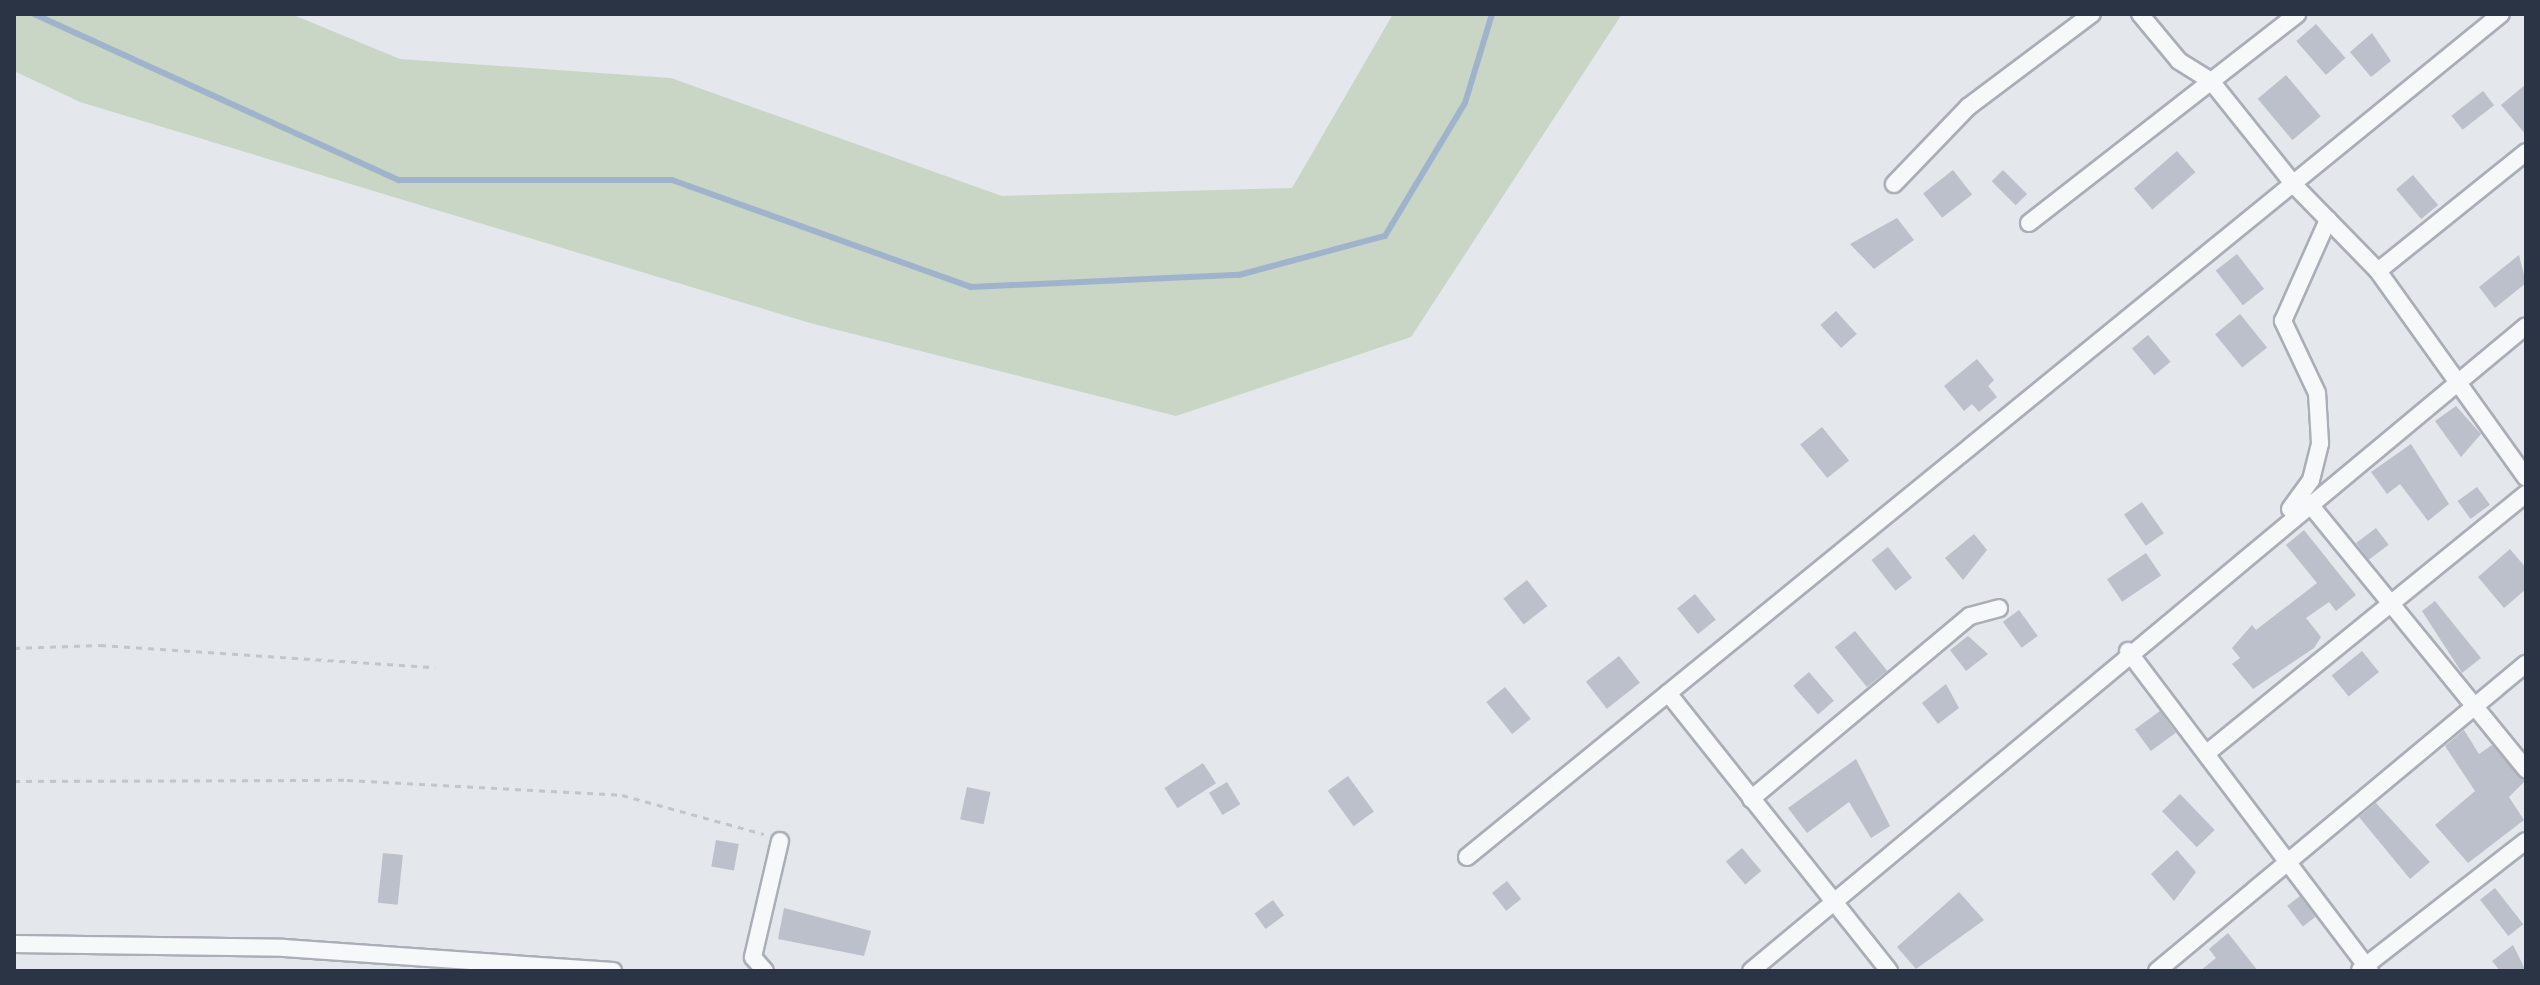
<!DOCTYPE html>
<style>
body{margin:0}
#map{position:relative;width:2540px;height:985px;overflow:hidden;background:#e4e7ec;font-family:"Work Sans",sans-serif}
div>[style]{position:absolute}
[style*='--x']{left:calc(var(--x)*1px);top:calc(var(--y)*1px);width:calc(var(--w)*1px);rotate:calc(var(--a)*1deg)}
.green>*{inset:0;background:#c9d6c5}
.stream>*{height:6px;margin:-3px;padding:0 3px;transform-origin:3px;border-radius:3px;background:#9fb4cc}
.building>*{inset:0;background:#bbc0ca;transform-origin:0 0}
.path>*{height:3px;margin-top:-1.5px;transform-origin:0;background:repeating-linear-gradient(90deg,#c2c5cb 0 6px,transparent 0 12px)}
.roads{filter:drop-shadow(2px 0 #a9aeb7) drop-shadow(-2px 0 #a9aeb7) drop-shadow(0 2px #a9aeb7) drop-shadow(0 -2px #a9aeb7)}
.street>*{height:16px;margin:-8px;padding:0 8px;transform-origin:8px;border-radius:8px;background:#f7f8fa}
span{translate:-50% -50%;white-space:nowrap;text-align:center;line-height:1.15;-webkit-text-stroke:8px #f4f6f9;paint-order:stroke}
.frame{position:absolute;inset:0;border:16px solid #2b3445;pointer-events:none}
</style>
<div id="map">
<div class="green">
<div style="clip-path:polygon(14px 14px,291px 14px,400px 59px,671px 78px,1002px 196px,1292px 188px,1393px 14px,1622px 14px,1411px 337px,1176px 416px,810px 323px,80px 102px,14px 71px)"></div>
</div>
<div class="stream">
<div style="--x:34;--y:14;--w:401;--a:24.5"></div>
<div style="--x:399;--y:180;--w:273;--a:0"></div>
<div style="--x:672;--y:180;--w:318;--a:19.7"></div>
<div style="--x:971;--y:287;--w:268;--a:-2.6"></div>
<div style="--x:1239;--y:275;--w:151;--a:-15"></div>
<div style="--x:1385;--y:236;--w:155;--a:-59"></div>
<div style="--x:1465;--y:103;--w:93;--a:-73.1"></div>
</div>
<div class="building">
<div style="left:2316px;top:24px;width:45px;height:26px;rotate:49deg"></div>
<div style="clip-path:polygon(2372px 33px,2391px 61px,2371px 77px,2350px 52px)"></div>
<div style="left:2286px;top:75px;width:54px;height:37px;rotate:50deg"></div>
<div style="clip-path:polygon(2526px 84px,2526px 135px,2501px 105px)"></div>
<div style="left:2483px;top:91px;width:18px;height:40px;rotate:52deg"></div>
<div style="left:2177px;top:151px;width:28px;height:57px;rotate:49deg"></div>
<div style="left:1953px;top:170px;width:31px;height:38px;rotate:52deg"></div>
<div style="left:2003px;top:170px;width:34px;height:16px;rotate:45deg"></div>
<div style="left:2413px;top:175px;width:39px;height:22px;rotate:50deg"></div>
<div style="clip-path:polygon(1897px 218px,1914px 240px,1874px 269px,1850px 244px)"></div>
<div style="left:2237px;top:254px;width:44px;height:27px;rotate:52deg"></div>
<div style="clip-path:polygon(2519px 255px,2526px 283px,2495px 308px,2479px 287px)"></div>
<div style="left:1836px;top:311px;width:31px;height:21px;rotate:48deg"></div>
<div style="left:2240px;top:314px;width:43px;height:32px;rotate:51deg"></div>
<div style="left:2148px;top:335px;width:35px;height:21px;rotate:50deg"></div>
<div style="clip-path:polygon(1977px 359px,1994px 380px,1988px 386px,1997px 397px,1979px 412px,1972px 404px,1964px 411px,1944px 386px)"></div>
<div style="clip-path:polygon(2456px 406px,2481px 434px,2461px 457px,2435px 421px)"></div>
<div style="left:1822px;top:427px;width:43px;height:28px;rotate:51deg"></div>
<div style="clip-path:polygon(2411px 444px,2449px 504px,2428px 521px,2400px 484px,2387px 494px,2371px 472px)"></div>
<div style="left:2477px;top:487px;width:22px;height:24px;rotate:54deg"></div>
<div style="left:2142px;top:502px;width:38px;height:22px;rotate:55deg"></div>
<div style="left:2376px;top:528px;width:21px;height:25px;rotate:53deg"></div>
<div style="clip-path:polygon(2304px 530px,2356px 595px,2336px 611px,2329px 602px,2306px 618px,2321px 637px,2314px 648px,2253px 689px,2232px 664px,2240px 658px,2232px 648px,2252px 625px,2256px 630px,2317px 583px,2286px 545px)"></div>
<div style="clip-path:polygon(1974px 534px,1987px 550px,1963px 580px,1945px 558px)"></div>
<div style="left:1888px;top:547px;width:39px;height:21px;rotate:52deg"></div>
<div style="clip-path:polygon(2510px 549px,2526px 568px,2526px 589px,2504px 608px,2478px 577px)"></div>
<div style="left:2146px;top:553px;width:27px;height:47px;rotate:56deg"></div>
<div style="left:1527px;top:580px;width:33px;height:30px;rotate:52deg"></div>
<div style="left:1695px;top:594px;width:33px;height:23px;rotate:51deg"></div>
<div style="clip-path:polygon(2435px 601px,2481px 658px,2462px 673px,2422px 611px)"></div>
<div style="left:2019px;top:610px;width:32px;height:20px;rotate:54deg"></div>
<div style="left:1855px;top:631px;width:51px;height:26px;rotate:51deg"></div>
<div style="clip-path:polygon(1968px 636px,1988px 654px,1966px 671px,1950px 650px)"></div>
<div style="left:2362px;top:651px;width:27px;height:39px;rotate:51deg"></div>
<div style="left:1619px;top:656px;width:34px;height:42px;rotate:52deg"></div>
<div style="left:1809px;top:672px;width:38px;height:21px;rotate:49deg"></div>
<div style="clip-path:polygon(1946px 684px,1959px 708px,1938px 724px,1922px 703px)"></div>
<div style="left:1505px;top:687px;width:41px;height:24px;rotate:51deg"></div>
<div style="left:2160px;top:711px;width:27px;height:31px;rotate:54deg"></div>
<div style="clip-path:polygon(2464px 730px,2479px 754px,2492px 745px,2526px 780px,2509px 797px,2524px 820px,2468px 863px,2435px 825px,2475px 791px,2445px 746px)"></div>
<div style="clip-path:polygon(1856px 759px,1890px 826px,1871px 838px,1849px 802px,1807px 833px,1788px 808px)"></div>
<div style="left:1203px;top:763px;width:24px;height:46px;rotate:57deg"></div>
<div style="left:1348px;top:776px;width:44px;height:25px;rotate:54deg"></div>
<div style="left:1227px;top:782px;width:26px;height:21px;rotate:59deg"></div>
<div style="left:967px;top:787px;width:24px;height:33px;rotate:12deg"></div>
<div style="left:2180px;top:794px;width:50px;height:25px;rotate:46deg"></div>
<div style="clip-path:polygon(2376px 803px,2430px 862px,2410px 879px,2359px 817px)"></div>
<div style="left:716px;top:840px;width:23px;height:27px;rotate:10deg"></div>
<div style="left:1742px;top:848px;width:30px;height:21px;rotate:50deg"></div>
<div style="clip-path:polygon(2177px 850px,2196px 872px,2174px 901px,2151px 874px)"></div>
<div style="left:383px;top:853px;width:20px;height:50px;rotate:6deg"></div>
<div style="left:1507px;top:881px;width:23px;height:19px;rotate:52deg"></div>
<div style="left:2495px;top:888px;width:46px;height:19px;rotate:52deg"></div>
<div style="clip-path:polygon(1959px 892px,1984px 920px,1916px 969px,1897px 947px)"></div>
<div style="left:2300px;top:896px;width:26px;height:16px;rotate:53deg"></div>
<div style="left:1273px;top:900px;width:19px;height:23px;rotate:54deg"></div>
<div style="clip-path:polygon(784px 908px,871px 931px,864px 956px,778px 939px)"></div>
<div style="clip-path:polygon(2228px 933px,2258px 971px,2200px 971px,2216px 958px,2209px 949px)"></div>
<div style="clip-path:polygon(2513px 945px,2526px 971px,2500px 971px,2492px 961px)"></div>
</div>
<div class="path">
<div style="--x:14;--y:648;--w:86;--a:-2"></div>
<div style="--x:100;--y:645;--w:336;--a:3.8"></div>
<div style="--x:14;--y:781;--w:333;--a:-0.2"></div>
<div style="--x:347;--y:780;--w:275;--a:3.1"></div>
<div style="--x:622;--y:795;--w:147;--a:15.4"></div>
</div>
<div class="roads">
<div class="street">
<div style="--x:2140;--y:14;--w:61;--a:50.3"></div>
<div style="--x:2179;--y:61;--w:38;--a:32"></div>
<div style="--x:2211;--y:81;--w:136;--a:51.3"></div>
<div style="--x:2296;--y:187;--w:117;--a:45.7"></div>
<div style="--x:2378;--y:271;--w:254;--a:54.4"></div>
<div style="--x:1894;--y:184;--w:107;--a:-46.1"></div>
<div style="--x:1968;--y:107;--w:155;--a:-36.9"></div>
<div style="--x:2029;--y:223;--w:340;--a:-37.9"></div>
<div style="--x:2378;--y:271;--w:190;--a:-38.8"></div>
<div style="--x:2308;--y:502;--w:345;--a:50.8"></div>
<div style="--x:2290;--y:509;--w:36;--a:-54"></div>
<div style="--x:2311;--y:480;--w:38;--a:-76"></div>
<div style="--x:2320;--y:443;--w:50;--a:-93.4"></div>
<div style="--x:2317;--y:393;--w:80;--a:-115.3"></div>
<div style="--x:2283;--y:321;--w:111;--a:-66"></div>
<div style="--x:2128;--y:651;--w:401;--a:52.9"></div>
<div style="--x:1668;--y:693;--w:355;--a:51.5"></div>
<div style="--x:2207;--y:753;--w:411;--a:-39.1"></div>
<div style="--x:1751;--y:799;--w:285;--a:-39.9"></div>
<div style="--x:1970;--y:616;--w:30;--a:-15"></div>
<div style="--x:1467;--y:857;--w:1334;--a:-39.19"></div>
<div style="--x:14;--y:944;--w:270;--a:0.8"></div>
<div style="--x:284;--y:948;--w:330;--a:4"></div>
<div style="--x:2360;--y:970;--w:210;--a:-37.9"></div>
<div style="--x:765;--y:971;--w:18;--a:-131"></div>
<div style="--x:753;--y:957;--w:119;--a:-76.9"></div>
<div style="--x:1751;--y:971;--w:1008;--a:-39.77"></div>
<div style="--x:2157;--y:971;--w:480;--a:-39.8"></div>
</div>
</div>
<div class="frame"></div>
</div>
